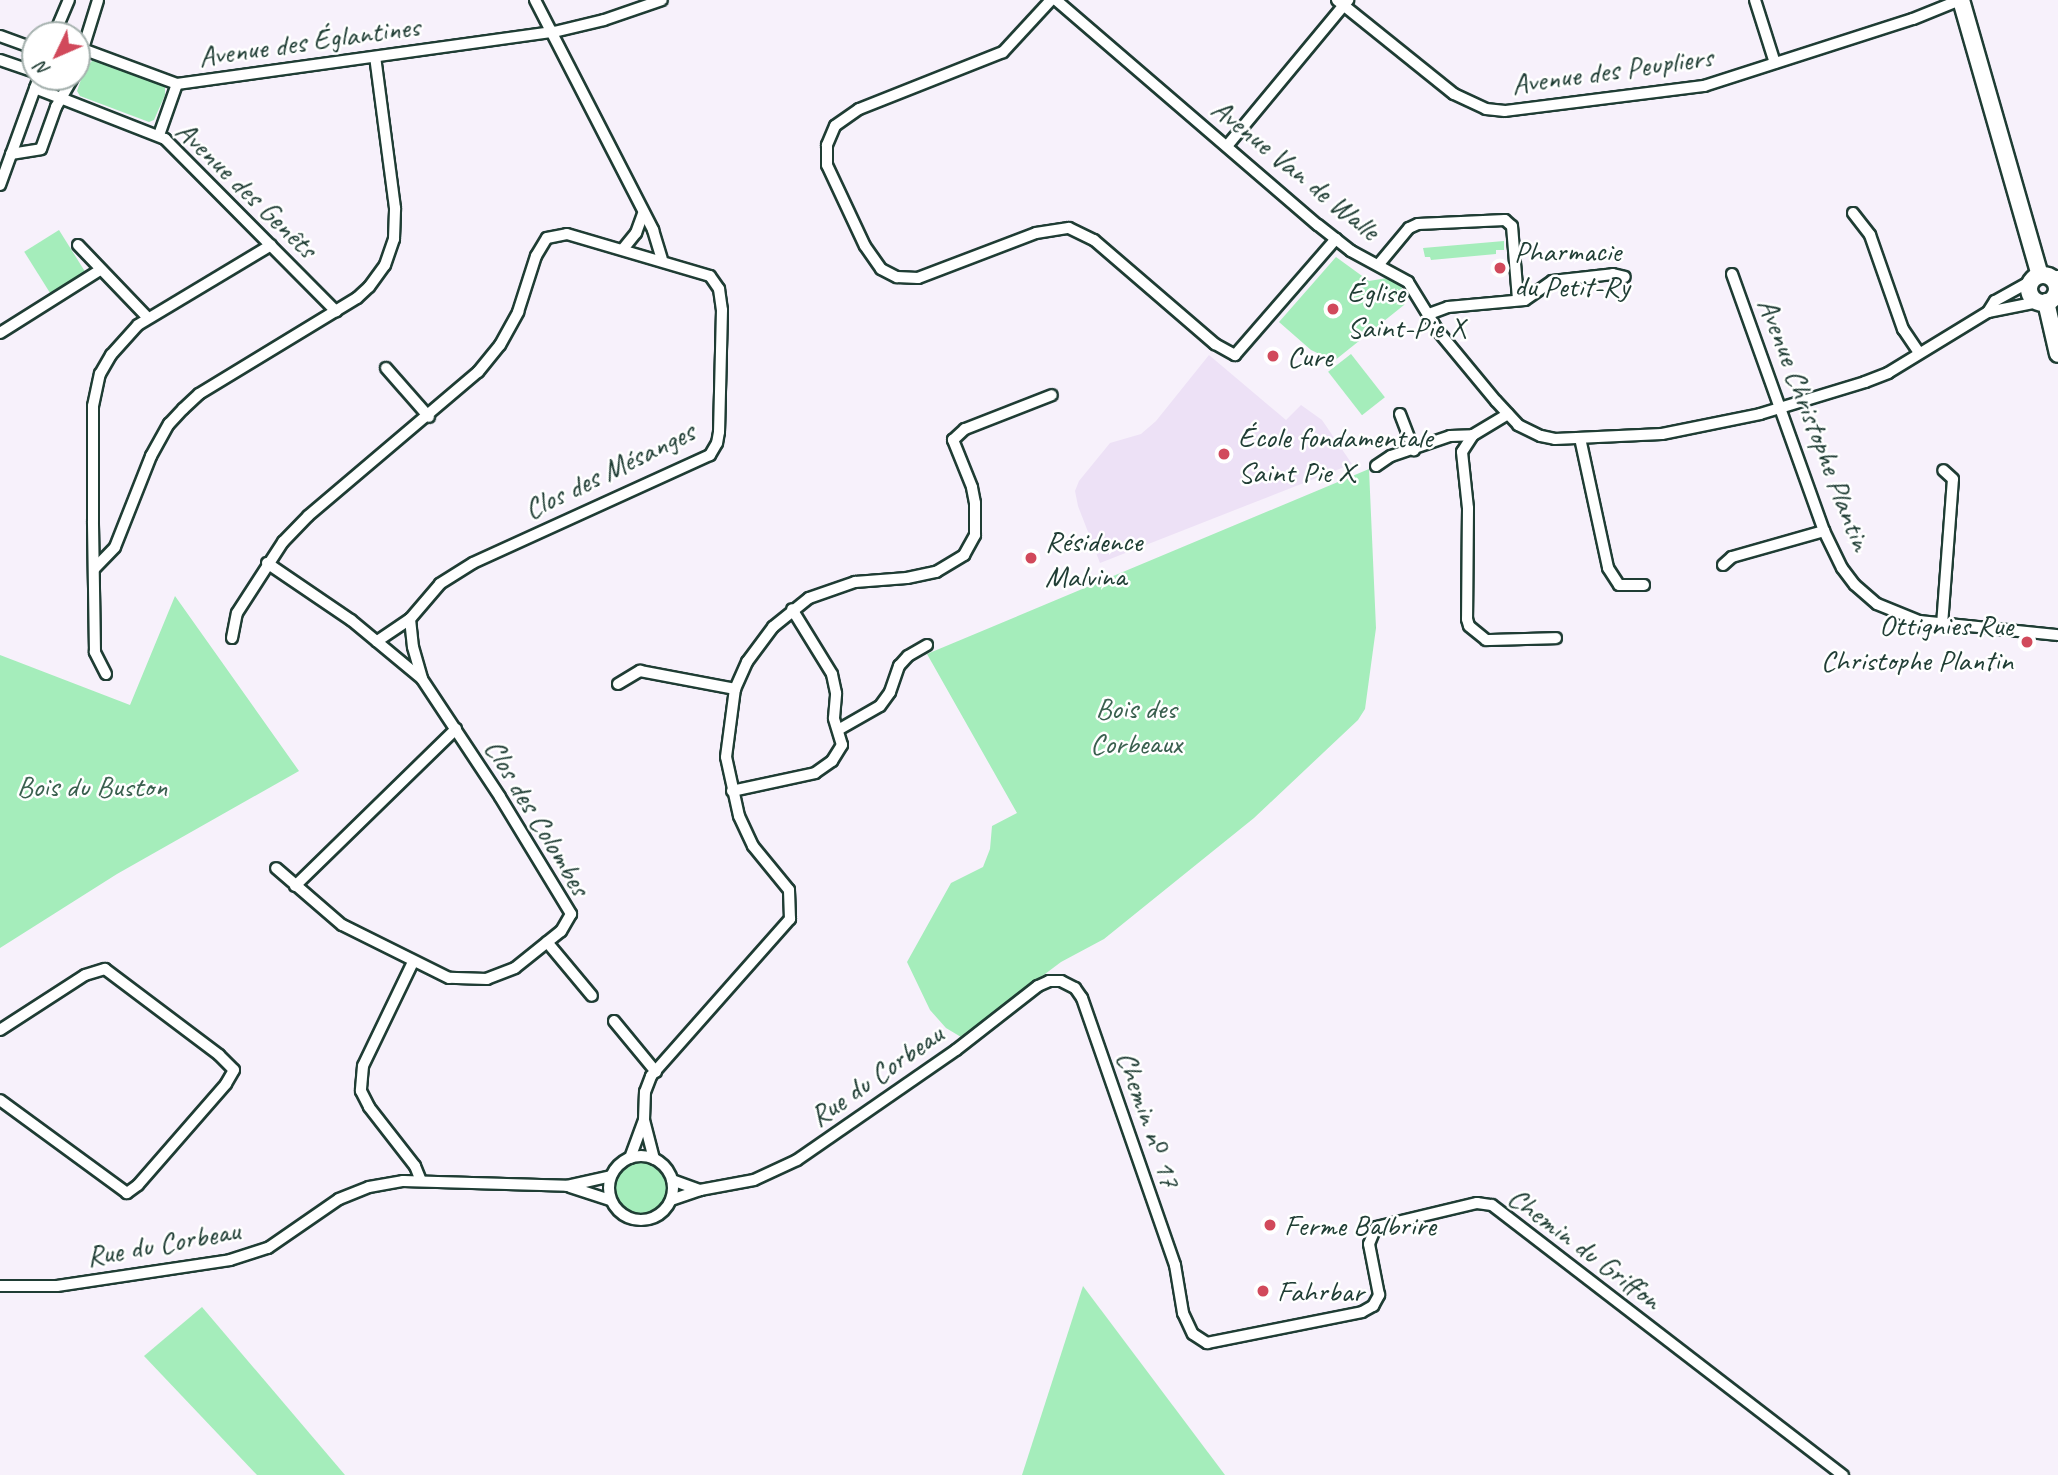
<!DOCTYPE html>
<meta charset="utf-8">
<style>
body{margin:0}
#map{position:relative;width:2058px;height:1475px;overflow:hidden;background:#f7f1fb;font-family:Caveat,sans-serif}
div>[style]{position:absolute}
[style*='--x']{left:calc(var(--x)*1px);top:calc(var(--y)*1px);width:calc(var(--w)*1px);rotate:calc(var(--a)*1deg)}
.built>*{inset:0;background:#ede1f6}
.green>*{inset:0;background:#a5edbb;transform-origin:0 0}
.round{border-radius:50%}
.roads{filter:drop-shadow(2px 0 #1f3d34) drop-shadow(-2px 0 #1f3d34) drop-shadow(0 2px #1f3d34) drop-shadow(0 -2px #1f3d34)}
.street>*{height:10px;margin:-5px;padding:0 5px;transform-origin:5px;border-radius:5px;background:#fff}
.street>.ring{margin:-5px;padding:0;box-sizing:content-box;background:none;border:10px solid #fff;border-radius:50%}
.secondary>*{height:16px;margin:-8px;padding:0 8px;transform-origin:8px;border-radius:8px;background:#fff}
.secondary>.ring{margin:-8px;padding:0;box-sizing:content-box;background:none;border:16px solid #fff;border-radius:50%}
.dots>*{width:19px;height:19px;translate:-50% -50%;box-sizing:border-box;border:4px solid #fff;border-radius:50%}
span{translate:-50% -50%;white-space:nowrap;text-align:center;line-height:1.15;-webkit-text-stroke:5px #fff;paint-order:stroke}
.street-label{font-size:30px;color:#1f3d34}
.poi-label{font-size:30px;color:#1f3d34}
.left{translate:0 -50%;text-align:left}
.right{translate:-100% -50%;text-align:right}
.park-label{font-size:30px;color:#3a604f}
.north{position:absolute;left:21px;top:21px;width:70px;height:70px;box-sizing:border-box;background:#fff;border:2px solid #a5b1ae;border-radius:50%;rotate:226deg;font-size:19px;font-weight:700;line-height:28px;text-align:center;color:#1f3d34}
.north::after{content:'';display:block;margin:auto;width:24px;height:32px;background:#d1495b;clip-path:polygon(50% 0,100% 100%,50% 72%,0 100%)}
</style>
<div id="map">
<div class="built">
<div style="clip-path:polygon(1209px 355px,1286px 420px,1301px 405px,1322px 420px,1352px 464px,1100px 563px,1078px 506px,1075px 491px,1079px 481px,1110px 443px,1141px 434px,1156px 421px)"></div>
</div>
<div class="green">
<div style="clip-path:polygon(94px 59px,165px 86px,165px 95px,154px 120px,149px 122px,80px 96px,77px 91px,85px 68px)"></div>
<div style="left:59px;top:230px;width:49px;height:41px;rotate:58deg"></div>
<div style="clip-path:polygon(1504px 241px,1504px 250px,1496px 250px,1496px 254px,1431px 260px,1430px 257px,1425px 257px,1423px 248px)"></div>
<div style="clip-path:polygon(1336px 257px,1369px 281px,1387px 278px,1399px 284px,1408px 297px,1404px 305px,1334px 361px,1311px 350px,1279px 322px)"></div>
<div style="left:1351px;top:354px;width:55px;height:29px;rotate:52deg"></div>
<div style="clip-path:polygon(1369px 469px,1376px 628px,1365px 709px,1358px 720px,1254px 818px,1104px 939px,1061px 962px,961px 1037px,946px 1028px,930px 1010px,907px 962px,951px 883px,983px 867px,990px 849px,992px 826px,1017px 813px,927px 654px)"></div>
<div style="clip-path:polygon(175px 596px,299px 771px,117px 874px,0 948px,0 655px,130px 705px)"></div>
<div class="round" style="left:615px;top:1162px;width:52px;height:52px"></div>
<div style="clip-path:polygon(1083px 1286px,1225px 1475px,1022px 1475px)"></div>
<div style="clip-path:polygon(202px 1307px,345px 1475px,257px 1475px,144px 1356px)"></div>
</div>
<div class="roads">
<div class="street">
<div style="--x:535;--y:0;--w:259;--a:62.8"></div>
<div style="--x:653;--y:230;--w:30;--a:73"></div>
<div style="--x:1051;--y:0;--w:71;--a:132.7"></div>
<div style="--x:1003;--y:52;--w:155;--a:158.4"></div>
<div style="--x:859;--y:109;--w:29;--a:145"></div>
<div style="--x:835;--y:126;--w:21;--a:113"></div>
<div style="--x:827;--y:145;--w:20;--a:90"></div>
<div style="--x:827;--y:165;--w:89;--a:64.9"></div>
<div style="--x:865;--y:246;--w:28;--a:55"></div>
<div style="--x:881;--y:269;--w:18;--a:27"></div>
<div style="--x:897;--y:277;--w:21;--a:3"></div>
<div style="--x:918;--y:278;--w:126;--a:-20.9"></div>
<div style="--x:1036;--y:233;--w:33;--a:-9"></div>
<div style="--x:1069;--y:228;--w:28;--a:26"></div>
<div style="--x:1094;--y:240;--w:160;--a:40.7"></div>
<div style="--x:1215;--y:344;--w:23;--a:29"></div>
<div style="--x:1235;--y:355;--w:154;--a:-49"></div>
<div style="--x:1056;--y:0;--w:345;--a:40.7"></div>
<div style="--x:1318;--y:225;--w:42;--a:38.2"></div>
<div style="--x:1351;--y:251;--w:65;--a:28.5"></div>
<div style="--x:1408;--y:282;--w:57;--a:58.5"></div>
<div style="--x:1438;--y:331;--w:91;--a:50.4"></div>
<div style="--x:1496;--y:401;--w:33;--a:47"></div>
<div style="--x:1518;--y:425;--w:25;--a:26"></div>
<div style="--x:1541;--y:436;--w:14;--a:12"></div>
<div style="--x:1555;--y:439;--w:107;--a:-2.7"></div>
<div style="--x:1662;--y:434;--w:100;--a:-11.5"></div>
<div style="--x:1760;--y:414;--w:110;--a:-16.9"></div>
<div style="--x:1865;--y:382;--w:25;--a:-21"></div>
<div style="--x:1888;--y:373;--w:117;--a:-31.4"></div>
<div style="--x:1988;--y:312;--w:51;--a:-11.3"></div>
<div style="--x:1337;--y:0;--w:150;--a:38.8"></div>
<div style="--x:1454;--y:94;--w:35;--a:25"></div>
<div style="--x:1486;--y:109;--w:19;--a:6"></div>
<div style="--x:1505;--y:111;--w:201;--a:-7.2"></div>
<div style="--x:1704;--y:86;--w:219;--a:-17.8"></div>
<div style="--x:1913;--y:19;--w:51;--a:-22"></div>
<div style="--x:1755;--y:0;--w:66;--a:72.4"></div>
<div style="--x:54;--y:35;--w:38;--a:-67"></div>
<div style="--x:0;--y:36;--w:37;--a:20"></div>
<div style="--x:77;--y:47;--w:107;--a:20.3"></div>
<div style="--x:177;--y:84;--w:381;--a:-7.9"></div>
<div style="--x:554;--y:32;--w:51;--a:-13.5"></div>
<div style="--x:604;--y:20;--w:61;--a:-19"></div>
<div style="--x:0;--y:60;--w:37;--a:19"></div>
<div style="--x:77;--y:68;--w:71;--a:-72.8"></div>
<div style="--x:35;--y:88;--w:140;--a:21.4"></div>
<div style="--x:165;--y:139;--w:243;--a:45.2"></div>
<div style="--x:159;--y:135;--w:54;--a:-70.6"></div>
<div style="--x:1227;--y:146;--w:190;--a:-50.3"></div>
<div style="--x:11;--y:154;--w:30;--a:-9"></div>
<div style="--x:41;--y:149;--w:45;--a:-70.3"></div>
<div style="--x:56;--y:107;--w:34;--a:-60"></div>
<div style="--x:0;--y:185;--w:115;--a:-70.1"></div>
<div style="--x:1853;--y:213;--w:28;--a:52"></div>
<div style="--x:1870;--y:235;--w:100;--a:70.7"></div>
<div style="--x:1903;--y:329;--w:29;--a:56"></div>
<div style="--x:78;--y:245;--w:101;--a:46.2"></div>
<div style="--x:623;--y:249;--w:21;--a:-51"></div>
<div style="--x:636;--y:233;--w:20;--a:-70"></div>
<div style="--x:1379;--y:264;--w:47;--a:-50.2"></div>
<div style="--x:1409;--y:228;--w:10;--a:-24"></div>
<div style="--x:1418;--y:224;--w:87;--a:-2.6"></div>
<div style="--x:1505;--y:220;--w:9;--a:41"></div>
<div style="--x:1512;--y:226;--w:73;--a:85.3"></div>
<div style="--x:1732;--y:274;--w:273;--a:70.3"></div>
<div style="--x:1824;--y:531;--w:41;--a:64.1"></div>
<div style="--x:1842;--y:568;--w:21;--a:53"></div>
<div style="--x:1855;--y:585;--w:29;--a:41"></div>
<div style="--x:1877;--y:604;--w:45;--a:22"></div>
<div style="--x:1919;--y:621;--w:140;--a:5.8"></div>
<div style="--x:2050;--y:277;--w:8;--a:-7"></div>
<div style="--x:2056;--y:295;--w:2;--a:-27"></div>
<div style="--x:1988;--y:312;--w:13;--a:-58"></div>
<div style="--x:1995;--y:301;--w:41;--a:-29.1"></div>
<div style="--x:1429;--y:314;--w:20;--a:-20"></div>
<div style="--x:1448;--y:307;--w:77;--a:-5.2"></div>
<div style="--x:1525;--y:300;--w:33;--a:-35"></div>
<div style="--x:1552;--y:281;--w:61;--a:-6.5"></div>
<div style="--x:1613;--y:274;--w:12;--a:14"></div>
<div style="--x:0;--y:333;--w:118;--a:-32.2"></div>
<div style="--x:386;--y:368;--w:65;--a:48.7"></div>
<div style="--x:1400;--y:414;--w:39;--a:69"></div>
<div style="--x:1508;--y:414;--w:41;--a:149"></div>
<div style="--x:1473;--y:435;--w:20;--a:123"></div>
<div style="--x:1462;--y:452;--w:56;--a:83.9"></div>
<div style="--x:1468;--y:508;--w:111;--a:90.5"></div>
<div style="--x:1467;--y:619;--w:7;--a:74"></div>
<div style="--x:1469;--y:626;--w:22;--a:39"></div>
<div style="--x:1486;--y:640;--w:70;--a:-1.6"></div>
<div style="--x:1580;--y:438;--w:133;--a:77.8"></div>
<div style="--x:1608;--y:568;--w:20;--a:57"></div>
<div style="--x:1619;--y:585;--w:25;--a:0"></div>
<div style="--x:1376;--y:466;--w:18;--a:-34"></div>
<div style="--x:1391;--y:456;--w:62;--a:-18.7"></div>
<div style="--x:1450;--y:436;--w:23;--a:-2"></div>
<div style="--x:267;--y:563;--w:102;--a:34.2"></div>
<div style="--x:351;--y:620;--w:92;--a:39.7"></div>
<div style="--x:422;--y:679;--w:141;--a:56.5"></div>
<div style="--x:500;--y:797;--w:137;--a:58.7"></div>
<div style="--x:571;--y:914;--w:20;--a:120"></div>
<div style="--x:561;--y:931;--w:59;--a:141.2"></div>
<div style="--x:515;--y:968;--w:30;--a:159"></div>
<div style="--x:487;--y:979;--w:38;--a:-178"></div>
<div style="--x:449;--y:978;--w:119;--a:-153.6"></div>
<div style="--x:342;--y:925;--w:87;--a:-139.2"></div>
<div style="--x:1723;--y:565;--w:12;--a:-42"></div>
<div style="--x:1732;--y:557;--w:96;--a:-15.8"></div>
<div style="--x:94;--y:569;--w:30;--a:-46"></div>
<div style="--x:115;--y:547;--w:98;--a:-68.4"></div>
<div style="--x:151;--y:456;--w:37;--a:-61"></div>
<div style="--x:169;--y:424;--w:21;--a:-47"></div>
<div style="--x:183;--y:409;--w:22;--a:-43"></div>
<div style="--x:199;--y:394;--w:185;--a:-31.3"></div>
<div style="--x:357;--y:298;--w:16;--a:-43"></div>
<div style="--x:369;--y:287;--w:27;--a:-54"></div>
<div style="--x:385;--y:265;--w:28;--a:-71"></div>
<div style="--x:394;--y:239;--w:31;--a:-88"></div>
<div style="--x:395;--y:208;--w:152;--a:-97.5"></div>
<div style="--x:410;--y:619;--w:28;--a:84"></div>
<div style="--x:413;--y:647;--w:33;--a:74"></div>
<div style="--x:1942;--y:625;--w:146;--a:-85.7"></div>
<div style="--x:1953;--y:479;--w:13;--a:-138"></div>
<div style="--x:232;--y:638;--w:25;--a:-79"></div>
<div style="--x:237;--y:613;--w:85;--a:-57.1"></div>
<div style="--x:283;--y:542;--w:36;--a:-46"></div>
<div style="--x:308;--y:516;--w:223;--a:-40.3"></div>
<div style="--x:478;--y:372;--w:35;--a:-51"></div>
<div style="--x:500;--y:345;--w:38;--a:-61"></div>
<div style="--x:518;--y:312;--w:59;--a:-72.2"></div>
<div style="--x:536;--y:256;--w:21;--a:-59"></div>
<div style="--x:547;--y:238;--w:20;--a:-11"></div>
<div style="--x:567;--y:234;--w:149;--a:16.4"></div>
<div style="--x:710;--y:276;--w:16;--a:55"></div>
<div style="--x:719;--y:289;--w:21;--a:82"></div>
<div style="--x:722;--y:310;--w:122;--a:91.4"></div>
<div style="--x:719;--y:432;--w:11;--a:100"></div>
<div style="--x:717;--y:443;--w:14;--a:120"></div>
<div style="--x:710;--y:455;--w:260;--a:155.5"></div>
<div style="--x:473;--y:563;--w:39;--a:148"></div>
<div style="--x:440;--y:584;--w:46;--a:130.6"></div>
<div style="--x:410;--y:619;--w:40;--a:146"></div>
<div style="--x:106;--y:674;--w:25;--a:-117"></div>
<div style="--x:95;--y:652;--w:131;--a:-90.9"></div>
<div style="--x:93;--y:521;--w:115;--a:-90"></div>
<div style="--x:93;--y:406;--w:33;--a:-78"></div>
<div style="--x:100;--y:374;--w:22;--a:-60"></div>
<div style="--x:111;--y:355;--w:40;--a:-48"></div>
<div style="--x:138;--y:325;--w:155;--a:-31"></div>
<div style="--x:618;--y:684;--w:26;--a:-31"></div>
<div style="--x:640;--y:671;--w:97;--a:10.7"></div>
<div style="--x:838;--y:730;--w:48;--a:-29.7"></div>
<div style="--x:880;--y:706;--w:17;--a:-54"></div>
<div style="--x:890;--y:692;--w:28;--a:-71"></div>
<div style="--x:899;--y:666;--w:13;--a:-48"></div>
<div style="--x:908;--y:656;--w:22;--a:-30"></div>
<div style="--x:732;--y:791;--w:85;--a:-12.2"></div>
<div style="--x:815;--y:773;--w:21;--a:-35"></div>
<div style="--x:832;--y:761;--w:19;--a:-58"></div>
<div style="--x:842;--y:745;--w:28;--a:-107"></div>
<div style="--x:834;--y:718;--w:25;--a:-85"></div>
<div style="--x:836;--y:693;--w:19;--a:-102"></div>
<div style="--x:832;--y:674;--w:76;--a:-121.6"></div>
<div style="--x:295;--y:886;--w:225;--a:-44.3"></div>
<div style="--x:547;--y:942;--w:70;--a:50.2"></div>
<div style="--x:413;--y:962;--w:115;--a:115.7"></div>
<div style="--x:363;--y:1066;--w:25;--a:95"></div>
<div style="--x:361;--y:1091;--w:18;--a:63"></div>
<div style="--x:369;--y:1107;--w:75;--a:52.1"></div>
<div style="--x:415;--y:1166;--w:16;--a:68"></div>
<div style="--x:614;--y:1021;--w:66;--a:50.5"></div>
<div style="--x:0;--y:1030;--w:101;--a:-32.9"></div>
<div style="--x:85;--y:975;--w:21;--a:-17"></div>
<div style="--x:105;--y:969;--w:143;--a:37"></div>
<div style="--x:219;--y:1055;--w:21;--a:45"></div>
<div style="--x:234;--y:1070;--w:16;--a:120"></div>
<div style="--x:226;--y:1084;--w:134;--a:131.1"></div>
<div style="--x:138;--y:1185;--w:14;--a:144"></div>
<div style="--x:127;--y:1193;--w:157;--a:-143.8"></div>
<div class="ring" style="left:609px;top:1156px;width:54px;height:54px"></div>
<div style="--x:630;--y:1158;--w:40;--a:-69.8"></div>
<div style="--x:654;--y:1159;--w:40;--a:-104.4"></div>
<div style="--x:644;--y:1120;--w:28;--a:-88"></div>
<div style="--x:645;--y:1092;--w:17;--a:-69"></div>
<div style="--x:651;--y:1076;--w:210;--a:-48.5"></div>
<div style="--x:790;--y:919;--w:29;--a:-92"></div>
<div style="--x:789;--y:890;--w:57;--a:-129.3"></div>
<div style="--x:753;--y:846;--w:33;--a:-115"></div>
<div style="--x:739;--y:816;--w:60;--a:-102.4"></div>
<div style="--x:726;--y:757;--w:69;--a:-82.5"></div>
<div style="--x:735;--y:689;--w:30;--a:-66"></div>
<div style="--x:747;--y:662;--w:44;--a:-53.4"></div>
<div style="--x:773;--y:627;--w:46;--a:-38.9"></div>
<div style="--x:809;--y:598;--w:49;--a:-19.2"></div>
<div style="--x:855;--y:582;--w:52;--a:-4.4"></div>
<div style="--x:907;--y:578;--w:30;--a:-12"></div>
<div style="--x:936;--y:572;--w:33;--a:-31"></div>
<div style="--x:964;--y:555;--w:23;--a:-61"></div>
<div style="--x:975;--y:535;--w:32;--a:-90"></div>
<div style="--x:975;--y:503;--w:16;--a:-101"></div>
<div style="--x:972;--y:487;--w:51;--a:-112"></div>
<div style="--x:953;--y:440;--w:16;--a:-43"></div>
<div style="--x:965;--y:429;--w:93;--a:-21.3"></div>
<div style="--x:672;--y:1180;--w:30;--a:20"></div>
<div style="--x:570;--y:1187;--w:42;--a:18"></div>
<div style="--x:671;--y:1200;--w:31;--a:-19"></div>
<div style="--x:700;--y:1190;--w:55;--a:-10.5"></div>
<div style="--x:754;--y:1180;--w:47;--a:-24.9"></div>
<div style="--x:797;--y:1160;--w:193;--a:-34.7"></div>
<div style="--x:956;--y:1050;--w:104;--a:-38"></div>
<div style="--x:1038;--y:986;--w:12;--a:-24"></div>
<div style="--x:1049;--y:981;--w:12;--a:0"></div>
<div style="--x:1061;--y:981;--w:16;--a:27"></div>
<div style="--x:1075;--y:988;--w:12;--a:55"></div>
<div style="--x:1082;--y:998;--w:283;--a:70.8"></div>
<div style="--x:1175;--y:1265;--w:49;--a:80.5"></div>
<div style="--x:1183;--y:1313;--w:23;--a:65"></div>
<div style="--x:1193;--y:1334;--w:17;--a:33"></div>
<div style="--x:1207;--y:1343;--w:158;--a:-11.3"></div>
<div style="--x:1362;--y:1312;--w:13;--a:-29"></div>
<div style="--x:1373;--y:1306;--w:13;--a:-61"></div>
<div style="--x:1379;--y:1295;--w:52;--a:-101.1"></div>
<div style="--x:1369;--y:1244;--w:18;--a:-68"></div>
<div style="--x:1376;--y:1227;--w:104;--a:-13.4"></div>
<div style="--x:1477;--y:1203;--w:15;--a:8"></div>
<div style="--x:1492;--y:1205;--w:443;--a:37.6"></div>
<div style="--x:0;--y:1286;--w:57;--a:0"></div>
<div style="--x:57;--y:1286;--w:175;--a:-8.5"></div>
<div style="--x:230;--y:1260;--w:40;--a:-18"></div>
<div style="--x:268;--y:1248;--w:86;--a:-34.6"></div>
<div style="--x:339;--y:1199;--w:32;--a:-22"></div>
<div style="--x:369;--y:1187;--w:35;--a:-10"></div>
<div style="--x:403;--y:1181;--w:164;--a:1.7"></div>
<div style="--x:567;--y:1186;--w:45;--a:-12.8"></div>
</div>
<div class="secondary">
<div style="--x:1961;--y:0;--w:286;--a:74"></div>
<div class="ring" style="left:2029px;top:275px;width:12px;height:12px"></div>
<div style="--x:2046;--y:302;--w:53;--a:77"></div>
</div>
</div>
<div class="dots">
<div style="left:1500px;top:268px;background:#d1495b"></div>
<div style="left:1333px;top:309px;background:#d1495b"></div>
<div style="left:1273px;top:356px;background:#d1495b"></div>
<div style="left:1224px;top:454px;background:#d1495b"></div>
<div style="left:1031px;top:558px;background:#d1495b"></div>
<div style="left:2027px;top:642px;background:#d1495b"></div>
<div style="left:1270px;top:1225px;background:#d1495b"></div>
<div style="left:1263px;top:1291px;background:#d1495b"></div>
</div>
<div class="street-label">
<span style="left:309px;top:41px;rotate:-8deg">Avenue des Églantines</span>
<span style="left:1612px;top:70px;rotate:-8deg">Avenue des Peupliers</span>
<span style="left:1296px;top:169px;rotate:39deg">Avenue Van de Walle</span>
<span style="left:247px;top:189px;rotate:44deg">Avenue des Genêts</span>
<span style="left:1815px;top:424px;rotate:69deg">Avenue Christophe Plantin</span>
<span style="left:609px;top:470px;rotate:-26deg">Clos des Mésanges</span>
<span style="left:538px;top:817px;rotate:59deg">Clos des Colombes</span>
<span style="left:876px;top:1075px;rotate:-35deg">Rue du Corbeau</span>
<span style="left:1149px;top:1119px;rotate:71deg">Chemin nᵒ 17</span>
<span style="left:163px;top:1243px;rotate:-10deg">Rue du Corbeau</span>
<span style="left:1585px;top:1248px;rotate:37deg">Chemin du Griffon</span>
</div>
<div class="poi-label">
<span class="left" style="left:1514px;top:268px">Pharmacie<br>du Petit-Ry</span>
<span class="left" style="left:1347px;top:309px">Église<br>Saint-Pie X</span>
<span class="left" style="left:1287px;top:356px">Cure</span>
<span class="left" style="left:1238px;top:454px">École fondamentale<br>Saint Pie X</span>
<span class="left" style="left:1045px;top:558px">Résidence<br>Malvina</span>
<span class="right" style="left:2013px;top:642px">Ottignies Rue<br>Christophe Plantin</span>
<span class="left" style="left:1284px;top:1225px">Ferme Balbrire</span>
<span class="left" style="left:1277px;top:1291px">Fahrbar</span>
</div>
<div class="park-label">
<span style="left:1136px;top:725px">Bois des<br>Corbeaux</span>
<span style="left:92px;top:786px">Bois du Buston</span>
</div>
<div class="north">N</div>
</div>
